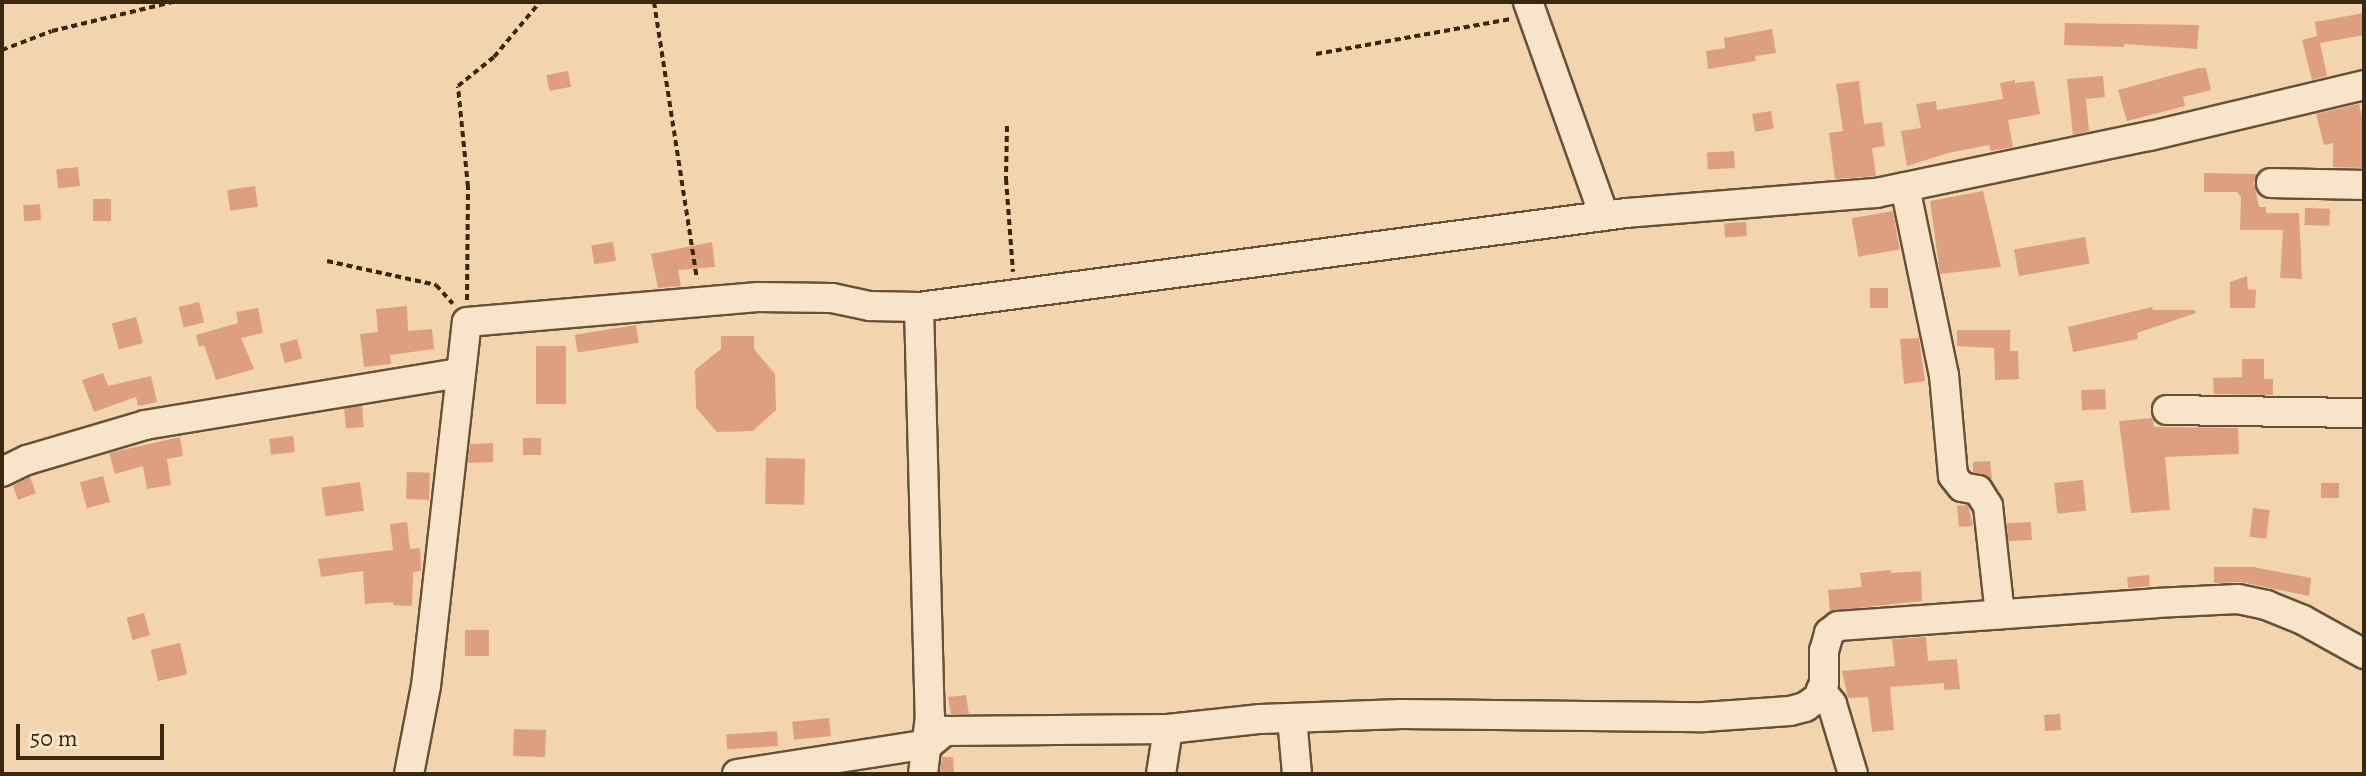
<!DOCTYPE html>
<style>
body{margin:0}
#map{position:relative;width:2366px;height:776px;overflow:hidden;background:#f2d5ae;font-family:Alegreya,serif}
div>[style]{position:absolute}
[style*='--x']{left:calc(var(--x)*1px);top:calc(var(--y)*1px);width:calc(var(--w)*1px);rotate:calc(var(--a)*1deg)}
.building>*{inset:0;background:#de9f81;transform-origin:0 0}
.path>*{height:4px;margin-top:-2px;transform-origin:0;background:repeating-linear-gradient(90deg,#39270f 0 6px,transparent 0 10px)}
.roads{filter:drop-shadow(2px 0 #675237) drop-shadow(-2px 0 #675237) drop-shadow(0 2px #675237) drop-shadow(0 -2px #675237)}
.minor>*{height:28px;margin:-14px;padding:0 14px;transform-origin:14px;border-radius:14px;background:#f7e4ca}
span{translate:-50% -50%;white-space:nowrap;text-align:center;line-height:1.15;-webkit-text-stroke:8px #f7e4ca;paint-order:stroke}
.frame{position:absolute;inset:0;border:4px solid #39270f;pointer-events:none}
.scale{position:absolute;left:16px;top:724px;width:148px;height:36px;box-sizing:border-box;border:4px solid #39270f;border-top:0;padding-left:10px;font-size:24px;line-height:28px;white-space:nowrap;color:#39270f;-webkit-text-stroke:6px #f7e4ca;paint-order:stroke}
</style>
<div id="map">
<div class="building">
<div style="clip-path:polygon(2364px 13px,2364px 35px,2320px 43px,2327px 76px,2312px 80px,2302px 40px,2317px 36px,2315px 22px)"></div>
<div style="clip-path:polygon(2065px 23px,2199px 25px,2197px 49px,2124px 44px,2124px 47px,2064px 45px)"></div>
<div style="clip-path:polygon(1772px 29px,1776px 53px,1755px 56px,1756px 61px,1708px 69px,1706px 51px,1725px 48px,1724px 38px)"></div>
<div style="clip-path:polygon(2199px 68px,2206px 68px,2211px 90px,2183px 97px,2185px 106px,2127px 121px,2118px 90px)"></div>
<div style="left:568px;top:71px;width:16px;height:22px;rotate:79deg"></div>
<div style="clip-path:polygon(2103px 76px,2105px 97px,2086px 99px,2089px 131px,2073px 135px,2067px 79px)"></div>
<div style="clip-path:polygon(2015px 80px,2015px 83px,2034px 81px,2040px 114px,2008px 120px,2013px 147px,1991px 151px,1989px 145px,1948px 153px,1907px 166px,1901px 131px,1921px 128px,1916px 104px,1936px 101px,1937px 110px,2003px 99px,2000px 83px)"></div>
<div style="clip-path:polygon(1859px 81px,1864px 124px,1882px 122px,1885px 146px,1872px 148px,1876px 176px,1835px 179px,1829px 133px,1843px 131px,1836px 84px)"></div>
<div style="clip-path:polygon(2359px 104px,2364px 125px,2364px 168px,2333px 167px,2333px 143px,2324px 145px,2316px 114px)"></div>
<div style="left:1771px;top:111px;width:18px;height:19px;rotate:81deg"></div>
<div style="left:1734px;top:151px;width:17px;height:27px;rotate:87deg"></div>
<div style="left:78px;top:167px;width:19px;height:22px;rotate:84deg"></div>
<div style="clip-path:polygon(2204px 173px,2257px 174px,2254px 183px,2259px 207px,2266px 207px,2266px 213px,2299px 213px,2302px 279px,2280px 278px,2283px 230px,2240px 230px,2241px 197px,2237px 192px,2204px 192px)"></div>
<div style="left:255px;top:186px;width:21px;height:28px;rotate:82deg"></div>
<div style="clip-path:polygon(1983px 191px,2001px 267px,1940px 274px,1930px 201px)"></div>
<div style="left:93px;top:199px;width:18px;height:22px"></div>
<div style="left:40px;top:204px;width:16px;height:17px;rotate:86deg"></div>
<div style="left:2305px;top:208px;width:25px;height:17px;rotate:2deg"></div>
<div style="left:1893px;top:211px;width:39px;height:42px;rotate:80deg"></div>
<div style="left:1746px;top:222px;width:14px;height:22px;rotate:86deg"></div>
<div style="left:2085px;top:237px;width:27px;height:72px;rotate:80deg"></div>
<div style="left:613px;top:242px;width:19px;height:22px;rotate:81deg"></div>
<div style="clip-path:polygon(712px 242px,715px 267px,678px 270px,681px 286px,658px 288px,651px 254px)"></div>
<div style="clip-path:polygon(2247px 276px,2248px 289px,2256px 290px,2255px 308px,2230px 308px,2230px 282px)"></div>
<div style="left:1870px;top:288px;width:18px;height:20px"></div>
<div style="left:199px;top:302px;width:21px;height:21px;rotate:76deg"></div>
<div style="clip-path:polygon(407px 306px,408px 331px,432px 329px,434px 349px,390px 355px,391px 364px,364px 367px,360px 334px,378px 332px,376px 309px)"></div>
<div style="clip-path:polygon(2152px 307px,2153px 310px,2195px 310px,2196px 313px,2137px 333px,2138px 339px,2073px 352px,2068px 327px)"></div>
<div style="clip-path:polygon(258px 308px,263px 333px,241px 338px,254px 369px,216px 380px,204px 345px,199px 347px,196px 335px,238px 323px,236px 312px)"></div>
<div style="left:136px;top:317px;width:27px;height:25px;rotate:75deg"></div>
<div style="left:636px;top:325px;width:18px;height:62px;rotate:81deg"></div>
<div style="clip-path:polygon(1957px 330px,2010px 330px,2010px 351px,2018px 351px,2019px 379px,1995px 380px,1994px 348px,1957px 346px)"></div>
<div style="clip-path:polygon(721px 336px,754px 336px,754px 349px,775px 374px,776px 410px,753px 431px,717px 432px,696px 408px,695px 370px,721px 349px)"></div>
<div style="clip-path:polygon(1919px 338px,1925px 381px,1904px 384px,1900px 339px)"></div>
<div style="left:297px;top:339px;width:20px;height:18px;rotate:75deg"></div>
<div style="left:566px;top:346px;width:58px;height:30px;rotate:90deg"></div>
<div style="clip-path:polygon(2242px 359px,2264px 359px,2264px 379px,2273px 379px,2273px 395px,2214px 394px,2213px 378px,2242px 377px)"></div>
<div style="clip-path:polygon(103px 373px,108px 386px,151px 376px,157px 402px,138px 406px,136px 397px,94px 412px,82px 380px)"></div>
<div style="left:2105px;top:389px;width:20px;height:24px;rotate:87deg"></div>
<div style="left:362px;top:406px;width:21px;height:18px;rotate:85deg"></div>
<div style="clip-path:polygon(2152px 418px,2154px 427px,2238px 428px,2239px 454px,2165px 457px,2170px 510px,2131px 513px,2119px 421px)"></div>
<div style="left:293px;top:436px;width:16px;height:24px;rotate:83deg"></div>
<div style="clip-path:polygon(180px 437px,183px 456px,167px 459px,171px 485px,147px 489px,143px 466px,115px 474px,109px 453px)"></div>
<div style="left:523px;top:438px;width:18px;height:17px"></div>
<div style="clip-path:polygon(493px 443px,493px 462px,468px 463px,470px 444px)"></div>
<div style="left:766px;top:458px;width:39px;height:46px;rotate:1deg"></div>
<div style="clip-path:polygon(1990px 461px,1992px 479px,1973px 472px,1973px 462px)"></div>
<div style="left:407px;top:472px;width:23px;height:27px;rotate:2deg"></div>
<div style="left:103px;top:476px;width:27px;height:24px;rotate:75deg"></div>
<div style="clip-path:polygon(30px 477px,36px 493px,18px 500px,13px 486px)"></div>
<div style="left:2083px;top:480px;width:31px;height:29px;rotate:84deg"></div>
<div style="left:360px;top:482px;width:29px;height:39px;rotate:82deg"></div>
<div style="left:2321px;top:483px;width:18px;height:15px"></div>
<div style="clip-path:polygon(1968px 505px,1973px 526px,1959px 527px,1957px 506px)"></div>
<div style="left:2253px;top:508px;width:17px;height:29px;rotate:7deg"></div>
<div style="clip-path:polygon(407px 522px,410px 549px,420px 548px,421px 571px,413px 572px,412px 606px,393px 605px,393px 602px,365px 604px,363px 571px,321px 577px,318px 559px,393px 550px,390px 524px)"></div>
<div style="left:2031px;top:522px;width:18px;height:24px;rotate:87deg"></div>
<div style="clip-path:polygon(2214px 567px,2253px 567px,2311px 578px,2309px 596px,2241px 582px,2214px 583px)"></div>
<div style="clip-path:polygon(1891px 570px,1891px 573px,1921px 571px,1922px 601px,1830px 611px,1828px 590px,1862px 587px,1860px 573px)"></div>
<div style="left:2149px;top:575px;width:11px;height:22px;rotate:85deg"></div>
<div style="left:144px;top:613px;width:23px;height:18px;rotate:75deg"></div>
<div style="left:465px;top:630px;width:24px;height:26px"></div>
<div style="clip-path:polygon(1926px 637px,1928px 661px,1957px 659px,1960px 689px,1944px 690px,1944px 683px,1890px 687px,1894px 730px,1872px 732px,1868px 697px,1848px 698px,1842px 671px,1895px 666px,1892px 639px)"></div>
<div style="left:180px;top:643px;width:32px;height:30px;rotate:77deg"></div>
<div style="clip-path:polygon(966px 695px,969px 714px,951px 714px,948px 697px)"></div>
<div style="left:2060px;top:714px;width:16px;height:16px;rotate:86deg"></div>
<div style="left:829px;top:718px;width:18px;height:37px;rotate:84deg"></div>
<div style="left:514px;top:729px;width:32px;height:27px;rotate:2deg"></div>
<div style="left:777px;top:731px;width:15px;height:51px;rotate:86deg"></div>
<div style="clip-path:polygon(942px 757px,953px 757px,954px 774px,940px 774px)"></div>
</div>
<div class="path">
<div style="--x:654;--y:2;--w:280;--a:81.2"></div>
<div style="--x:2;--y:50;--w:53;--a:-20.8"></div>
<div style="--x:52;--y:31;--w:124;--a:-13.5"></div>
<div style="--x:1316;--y:54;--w:198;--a:-10.2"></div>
<div style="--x:1007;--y:126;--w:53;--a:91.1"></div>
<div style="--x:1006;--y:179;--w:93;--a:85.7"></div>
<div style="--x:327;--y:261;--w:112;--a:12.4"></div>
<div style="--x:436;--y:285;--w:25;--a:48"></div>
<div style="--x:467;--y:300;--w:113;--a:-89.5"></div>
<div style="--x:468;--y:187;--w:101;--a:-95.7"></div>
<div style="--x:458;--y:86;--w:46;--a:-38.9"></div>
<div style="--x:494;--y:57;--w:72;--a:-50.1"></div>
</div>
<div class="roads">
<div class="minor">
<div style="--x:1528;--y:2;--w:227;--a:70.4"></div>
<div style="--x:2271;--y:183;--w:93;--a:1.2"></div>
<div style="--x:1905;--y:187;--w:192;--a:78.3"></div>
<div style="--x:1944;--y:375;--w:101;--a:84.9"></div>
<div style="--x:1953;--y:476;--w:14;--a:51"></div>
<div style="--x:1962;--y:487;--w:16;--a:11"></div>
<div style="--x:1978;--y:490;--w:19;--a:58"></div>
<div style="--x:1988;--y:506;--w:109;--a:83.7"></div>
<div style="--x:919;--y:307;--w:409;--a:88.5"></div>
<div style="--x:930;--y:716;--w:58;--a:96.9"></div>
<div style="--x:2167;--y:410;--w:197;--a:0.9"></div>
<div style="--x:2;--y:472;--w:28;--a:-26"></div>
<div style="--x:27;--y:460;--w:123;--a:-16.5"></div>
<div style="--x:145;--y:425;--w:319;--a:-9.4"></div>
<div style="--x:1821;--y:690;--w:18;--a:52"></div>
<div style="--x:1832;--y:704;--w:73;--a:73.3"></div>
<div style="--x:1292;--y:718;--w:56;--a:84.9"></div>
<div style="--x:1168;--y:729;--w:93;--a:-6.2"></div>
<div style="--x:1260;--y:719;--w:142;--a:-2"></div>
<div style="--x:1402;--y:714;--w:302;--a:0.6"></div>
<div style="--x:1704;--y:717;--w:86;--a:-4"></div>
<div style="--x:1790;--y:711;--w:16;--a:-15"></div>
<div style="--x:1805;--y:707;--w:16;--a:-35"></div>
<div style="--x:1818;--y:698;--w:16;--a:-68"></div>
<div style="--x:1824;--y:683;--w:32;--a:-90"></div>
<div style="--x:1824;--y:651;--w:19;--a:-74"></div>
<div style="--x:1829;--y:633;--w:11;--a:-38"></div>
<div style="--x:1838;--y:626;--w:319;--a:-4.1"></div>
<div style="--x:2156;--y:603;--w:82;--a:-2.8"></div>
<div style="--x:2238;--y:599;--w:29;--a:12"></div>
<div style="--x:2266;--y:605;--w:40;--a:22"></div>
<div style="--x:2303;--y:620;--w:70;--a:29.1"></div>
<div style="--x:409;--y:774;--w:90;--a:-79.1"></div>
<div style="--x:426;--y:686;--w:366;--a:-83.6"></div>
<div style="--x:467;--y:322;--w:292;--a:-4.9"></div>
<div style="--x:758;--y:297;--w:74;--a:0.8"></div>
<div style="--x:832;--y:298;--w:39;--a:12"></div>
<div style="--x:870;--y:306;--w:49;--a:1.2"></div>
<div style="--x:919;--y:307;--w:713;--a:-7.57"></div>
<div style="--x:1626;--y:213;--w:251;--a:-4.6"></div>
<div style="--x:1876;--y:193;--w:280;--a:-11.8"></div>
<div style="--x:2150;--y:136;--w:220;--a:-13.4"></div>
<div style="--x:737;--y:774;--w:194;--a:-8.9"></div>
<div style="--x:929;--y:744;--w:21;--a:-39"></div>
<div style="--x:945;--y:731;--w:223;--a:-0.5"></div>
<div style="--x:1168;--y:729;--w:46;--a:98.8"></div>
</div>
</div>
<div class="frame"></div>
<div class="scale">50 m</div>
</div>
